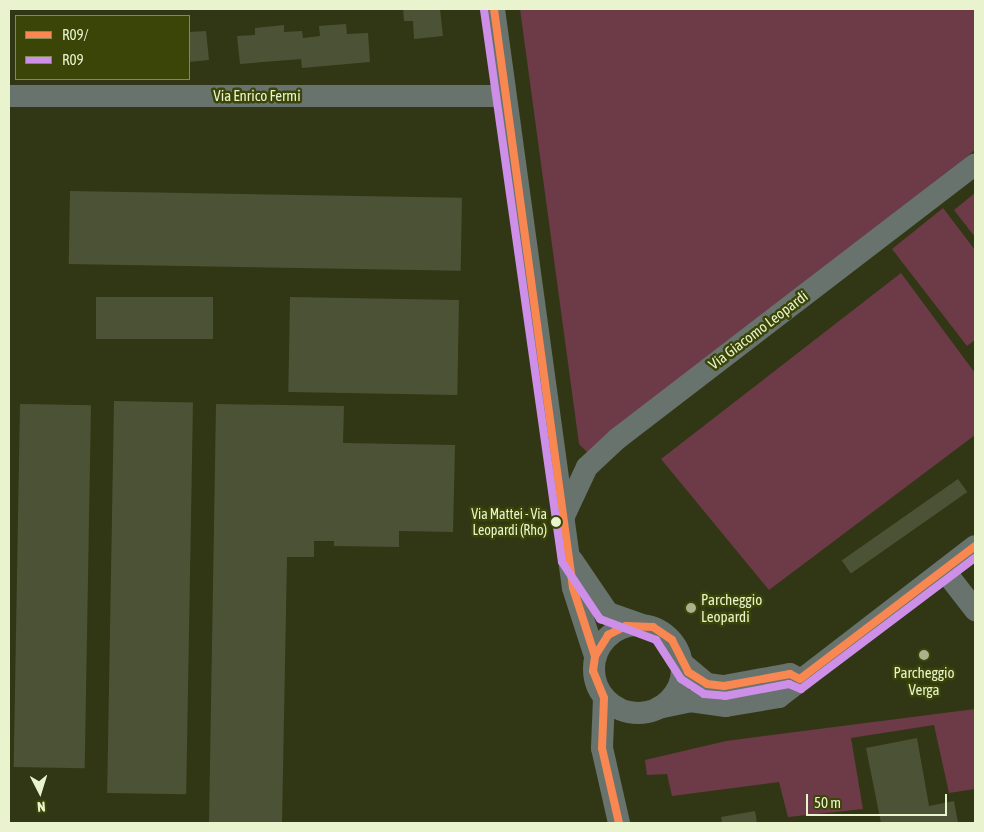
<!DOCTYPE html>
<style>
body{margin:0}
#map{position:relative;width:984px;height:832px;overflow:hidden;background:#313715;font-family:"Asap Condensed",sans-serif}
div>[style]{position:absolute}
[style*='--x']{left:calc(var(--x)*1px);top:calc(var(--y)*1px);width:calc(var(--w)*1px);rotate:calc(var(--a)*1deg)}
.green>*{inset:0;background:#6d3a48}
.building>*{inset:0;background:#4c5235;transform-origin:0 0}
.minor>*{height:22px;margin:-11px;padding:0 11px;transform-origin:11px;border-radius:11px;background:#68736d}
.minor>.ring{margin:-11px;padding:0;box-sizing:content-box;background:none;border:22px solid #68736d;border-radius:50%}
.bus-1>*{height:8px;margin:-4px;padding:0 4px;transform-origin:4px;border-radius:4px;background:#f88751}
.bus-2>*{height:8px;margin:-4px;padding:0 4px;transform-origin:4px;border-radius:4px;background:#ce8fe9}
.dots>*{width:14px;height:14px;translate:-50% -50%;box-sizing:border-box;border:2px solid #3a4507;border-radius:50%}
span{translate:-50% -50%;white-space:nowrap;text-align:center;line-height:1.15;-webkit-text-stroke:5px #3a4507;paint-order:stroke}
.bus-label{font-size:14px;color:#e9f3cd}
.right{translate:-100% -50%;text-align:right}
.street-label{font-size:15px;color:#e9f3cd}
.poi-label{font-size:15px;color:#e9f3cd}
.left{translate:0 -50%;text-align:left}
.frame{position:absolute;inset:0;border:10px solid #e9f3cd;pointer-events:none}
.legend{position:absolute;left:15px;top:15px;width:175px;height:65px;box-sizing:border-box;background:#3a4507;border:1px solid #808b56;margin:0;padding:6px 9px;list-style:none;font-size:15px;color:#e9f3cd}
.legend li{display:flex;align-items:center;gap:10px;height:25px}
.legend b{width:25px;border:1px solid #808b56}
.north{position:absolute;left:15px;top:767px;width:50px;height:50px;-webkit-text-stroke:4px #3a4507;paint-order:stroke;rotate:175deg;font-size:14px;font-weight:700;line-height:20px;text-align:center;color:#e9f3cd}
.north::after{content:'';display:block;margin:auto;width:18px;height:22px;background:#e9f3cd;clip-path:polygon(50% 0,100% 100%,50% 72%,0 100%)}
.scale{position:absolute;left:806px;top:794px;width:141px;height:22px;box-sizing:border-box;border:2px solid #e9f3cd;border-top:0;padding-left:6px;font-size:15px;line-height:18px;white-space:nowrap;color:#e9f3cd;-webkit-text-stroke:4px #3a4507;paint-order:stroke}
</style>
<div id="map">
<div class="green">
<div style="clip-path:polygon(520px 9px,975px 9px,975px 150px,588px 453px,579px 444px)"></div>
<div style="clip-path:polygon(975px 193px,975px 237px,954px 210px)"></div>
<div style="clip-path:polygon(943px 208px,975px 250px,975px 340px,967px 346px,892px 249px)"></div>
<div style="clip-path:polygon(901px 273px,975px 373px,975px 435px,769px 590px,661px 459px)"></div>
<div style="clip-path:polygon(975px 709px,975px 789px,949px 793px,934px 725px,851px 738px,863px 809px,788px 817px,779px 782px,672px 796px,667px 774px,647px 775px,645px 760px,726px 741px)"></div>
</div>
<div class="building">
<div style="clip-path:polygon(403px 9px,440px 9px,443px 36px,414px 39px,413px 21px,404px 21px)"></div>
<div style="clip-path:polygon(346px 24px,347px 34px,368px 33px,370px 62px,302px 68px,301px 59px,240px 64px,237px 36px,255px 35px,255px 28px,284px 25px,284px 32px,302px 31px,303px 38px,320px 36px,319px 26px)"></div>
<div style="clip-path:polygon(206px 31px,209px 60px,189px 62px,189px 32px)"></div>
<div style="left:70px;top:191px;width:392px;height:73px;rotate:1deg"></div>
<div style="left:213px;top:297px;width:42px;height:117px;rotate:90deg"></div>
<div style="left:290px;top:297px;width:169px;height:95px;rotate:1deg"></div>
<div style="left:114px;top:401px;width:79px;height:392px;rotate:1deg"></div>
<div style="left:20px;top:404px;width:71px;height:363px;rotate:1deg"></div>
<div style="clip-path:polygon(216px 404px,344px 406px,343px 443px,455px 445px,453px 532px,399px 531px,399px 547px,334px 546px,334px 541px,314px 541px,314px 557px,287px 557px,282px 823px,209px 823px)"></div>
<div style="left:958px;top:479px;width:16px;height:142px;rotate:55deg"></div>
<div style="clip-path:polygon(917px 738px,929px 806px,954px 801px,958px 823px,881px 823px,866px 748px)"></div>
<div style="clip-path:polygon(755px 811px,757px 823px,722px 823px,721px 817px)"></div>
</div>
<div class="minor">
<div style="--x:494;--y:9;--w:584;--a:82.23"></div>
<div style="--x:573;--y:588;--w:71;--a:72.1"></div>
<div style="--x:9;--y:96;--w:496;--a:0"></div>
<div style="--x:564;--y:516;--w:54;--a:-64.9"></div>
<div style="--x:587;--y:467;--w:41;--a:-43"></div>
<div style="--x:617;--y:439;--w:451;--a:-37.5"></div>
<div style="--x:572;--y:560;--w:64;--a:55.8"></div>
<div style="--x:608;--y:613;--w:34;--a:19"></div>
<div style="--x:944;--y:570;--w:51;--a:52.2"></div>
<div class="ring" style="left:594px;top:625px;width:66px;height:66px"></div>
<div style="--x:682;--y:663;--w:33;--a:40"></div>
<div style="--x:707;--y:684;--w:17;--a:7"></div>
<div style="--x:724;--y:686;--w:67;--a:-10.3"></div>
<div style="--x:790;--y:674;--w:11;--a:27"></div>
<div style="--x:604;--y:698;--w:50;--a:92.3"></div>
<div style="--x:602;--y:748;--w:77;--a:77.2"></div>
<div style="--x:658;--y:708;--w:33;--a:-12"></div>
<div style="--x:690;--y:701;--w:36;--a:8"></div>
<div style="--x:726;--y:706;--w:54;--a:-9.6"></div>
<div style="--x:779;--y:697;--w:247;--a:-37.6"></div>
</div>
<div class="bus-1">
<div style="--x:494;--y:9;--w:584;--a:82.23"></div>
<div style="--x:573;--y:588;--w:71;--a:72.1"></div>
<div style="--x:619;--y:823;--w:77;--a:-102.8"></div>
<div style="--x:602;--y:748;--w:50;--a:-87.7"></div>
<div style="--x:604;--y:698;--w:29;--a:-112"></div>
<div style="--x:593;--y:671;--w:15;--a:-82"></div>
<div style="--x:595;--y:656;--w:25;--a:-58"></div>
<div style="--x:608;--y:635;--w:20;--a:-27"></div>
<div style="--x:626;--y:626;--w:27;--a:2"></div>
<div style="--x:653;--y:627;--w:23;--a:34"></div>
<div style="--x:672;--y:640;--w:36;--a:63"></div>
<div style="--x:688;--y:672;--w:22;--a:32"></div>
<div style="--x:707;--y:684;--w:17;--a:7"></div>
<div style="--x:724;--y:686;--w:67;--a:-10.3"></div>
<div style="--x:790;--y:674;--w:11;--a:27"></div>
<div style="--x:800;--y:679;--w:220;--a:-37.2"></div>
</div>
<div class="bus-2">
<div style="--x:484;--y:10;--w:557;--a:81.96"></div>
<div style="--x:562;--y:562;--w:69;--a:56.3"></div>
<div style="--x:600;--y:619;--w:60;--a:20.6"></div>
<div style="--x:656;--y:640;--w:46;--a:57.3"></div>
<div style="--x:681;--y:679;--w:27;--a:33"></div>
<div style="--x:704;--y:694;--w:21;--a:5"></div>
<div style="--x:725;--y:696;--w:65;--a:-10.6"></div>
<div style="--x:789;--y:684;--w:13;--a:23"></div>
<div style="--x:801;--y:689;--w:218;--a:-37"></div>
</div>
<div class="dots">
<div style="left:556px;top:522px;background:#e9f3cd"></div>
<div style="left:691px;top:608px;background:#a9b18d"></div>
<div style="left:924px;top:655px;background:#a9b18d"></div>
</div>
<div class="bus-label">
<span class="right" style="left:547px;top:522px">Via Mattei - Via<br>Leopardi (Rho)</span>
</div>
<div class="street-label">
<span style="left:257px;top:96px">Via Enrico Fermi</span>
<span style="left:758px;top:330px;rotate:-37deg">Via Giacomo Leopardi</span>
</div>
<div class="poi-label">
<span class="left" style="left:701px;top:608px">Parcheggio<br>Leopardi</span>
<span style="left:924px;top:681px">Parcheggio<br>Verga</span>
</div>
<div class="frame"></div>
<ul class="legend">
<li><b style="height:6px;background:#f88751"></b>R09/</li>
<li><b style="height:6px;background:#ce8fe9"></b>R09</li>
</ul>
<div class="north">N</div>
<div class="scale">50 m</div>
</div>
